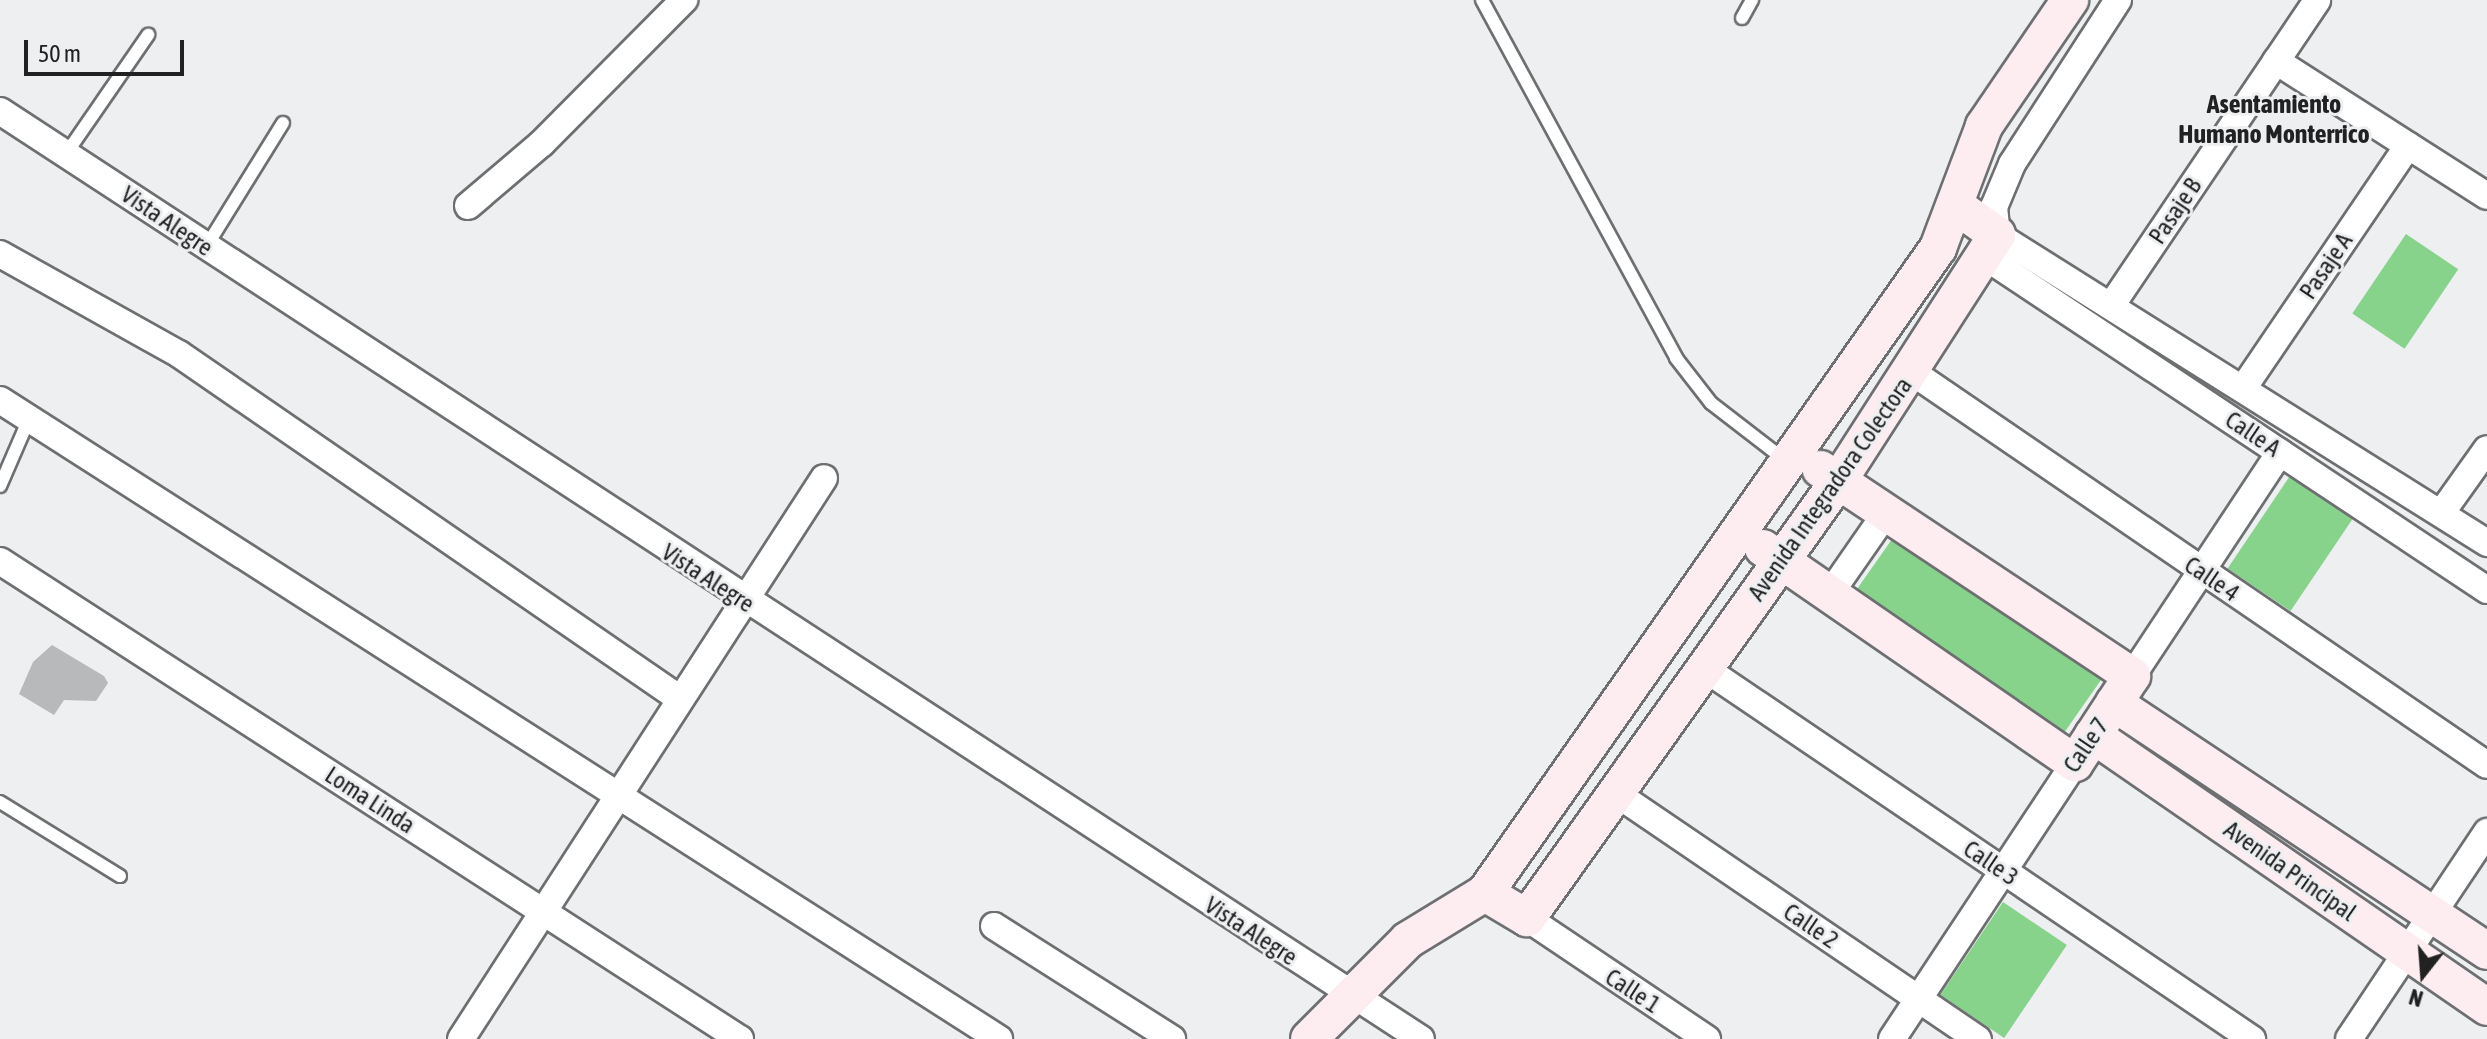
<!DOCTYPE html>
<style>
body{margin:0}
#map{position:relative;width:2487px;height:1039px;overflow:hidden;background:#edeff1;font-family:"Asap Condensed",sans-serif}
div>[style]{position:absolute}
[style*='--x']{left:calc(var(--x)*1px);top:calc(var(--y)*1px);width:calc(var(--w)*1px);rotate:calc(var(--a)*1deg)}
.green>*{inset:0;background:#88d38c;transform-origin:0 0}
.building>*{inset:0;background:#b7b9bb}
.roads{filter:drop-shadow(2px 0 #6d6f71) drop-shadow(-2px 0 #6d6f71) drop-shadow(0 2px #6d6f71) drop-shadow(0 -2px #6d6f71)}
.lane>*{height:12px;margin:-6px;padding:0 6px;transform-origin:6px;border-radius:6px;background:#fff}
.street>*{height:26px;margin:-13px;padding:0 13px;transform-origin:13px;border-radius:13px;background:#fff}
.secondary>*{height:36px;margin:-18px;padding:0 18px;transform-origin:18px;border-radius:18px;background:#fdedf1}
span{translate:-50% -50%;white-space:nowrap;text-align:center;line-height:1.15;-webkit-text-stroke:6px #edeff1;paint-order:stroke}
.street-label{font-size:24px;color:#212122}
.neighbourhood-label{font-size:26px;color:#212122;font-weight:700}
.north{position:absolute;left:2383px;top:935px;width:80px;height:80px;-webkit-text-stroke:6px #edeff1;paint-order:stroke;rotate:197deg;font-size:22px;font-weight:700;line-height:32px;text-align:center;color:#212122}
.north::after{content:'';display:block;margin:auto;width:28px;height:36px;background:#212122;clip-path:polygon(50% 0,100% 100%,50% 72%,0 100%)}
.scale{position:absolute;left:24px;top:40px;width:160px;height:36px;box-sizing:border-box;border:4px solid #212122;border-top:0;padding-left:10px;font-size:24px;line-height:28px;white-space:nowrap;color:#212122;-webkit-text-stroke:6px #edeff1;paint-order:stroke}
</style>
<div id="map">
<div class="green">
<div style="left:2406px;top:234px;width:63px;height:96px;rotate:34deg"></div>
<div style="left:2298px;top:464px;width:76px;height:126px;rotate:34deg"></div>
<div style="left:1897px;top:532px;width:252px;height:81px;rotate:35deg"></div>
<div style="left:2003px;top:902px;width:77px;height:112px;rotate:34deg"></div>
</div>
<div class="building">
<div style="clip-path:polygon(52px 645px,104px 676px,108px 683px,96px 701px,64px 700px,54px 715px,19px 694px,33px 662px)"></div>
</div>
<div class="roads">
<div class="lane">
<div style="--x:1482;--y:0;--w:407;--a:61.5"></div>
<div style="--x:1676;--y:358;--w:57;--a:52.1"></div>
<div style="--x:1711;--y:403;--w:95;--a:37.7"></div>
<div style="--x:1742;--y:18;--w:21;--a:-61"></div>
<div style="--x:66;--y:154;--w:145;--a:-55.4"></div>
<div style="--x:206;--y:247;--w:146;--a:-58.2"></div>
<div style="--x:0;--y:486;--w:73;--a:-66.6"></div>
<div style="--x:0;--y:802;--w:141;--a:31.7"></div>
</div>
<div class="street">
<div style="--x:2118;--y:0;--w:195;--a:122.9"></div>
<div style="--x:2012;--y:164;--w:47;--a:112.7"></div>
<div style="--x:1994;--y:207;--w:28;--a:84"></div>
<div style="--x:1997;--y:235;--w:579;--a:32.15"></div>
<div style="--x:2276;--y:61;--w:250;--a:32.6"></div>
<div style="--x:0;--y:111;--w:1697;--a:33.15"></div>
<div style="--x:468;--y:206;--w:97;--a:-40.4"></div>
<div style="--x:542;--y:143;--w:202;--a:-45.2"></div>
<div style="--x:0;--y:254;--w:205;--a:29.2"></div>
<div style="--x:179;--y:354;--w:608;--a:34.55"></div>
<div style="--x:1984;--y:256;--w:604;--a:33.58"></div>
<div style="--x:2113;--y:303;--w:365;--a:-56"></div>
<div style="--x:1912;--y:372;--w:696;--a:34.35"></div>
<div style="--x:2244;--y:387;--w:292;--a:-55.8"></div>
<div style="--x:0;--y:400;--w:1186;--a:32.6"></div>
<div style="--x:2442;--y:512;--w:77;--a:-54.5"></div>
<div style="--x:0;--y:561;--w:881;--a:32.86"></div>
<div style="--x:1829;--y:595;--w:103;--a:-55.2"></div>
<div style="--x:1704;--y:668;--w:662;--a:34.1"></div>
<div style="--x:2132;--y:676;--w:268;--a:-56.5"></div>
<div style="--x:1614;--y:792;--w:440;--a:34.2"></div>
<div style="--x:1527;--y:918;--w:217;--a:33.9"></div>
<div style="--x:994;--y:926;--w:211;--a:32.4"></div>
<div style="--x:461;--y:1039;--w:668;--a:-57.09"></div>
<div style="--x:1892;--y:1039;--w:331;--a:-56.5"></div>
<div style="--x:2349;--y:1039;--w:249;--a:-56.3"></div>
</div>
<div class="secondary">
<div style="--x:1763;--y:548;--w:379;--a:34.6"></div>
<div style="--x:2075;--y:763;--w:104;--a:-56.8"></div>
<div style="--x:2132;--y:676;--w:374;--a:-146.4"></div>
<div style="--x:2114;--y:703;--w:448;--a:33.6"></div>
<div style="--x:2093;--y:735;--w:479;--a:34.6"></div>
<div style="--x:1485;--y:893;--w:49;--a:30.8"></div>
<div style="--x:1527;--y:918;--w:538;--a:-54.54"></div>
<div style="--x:1839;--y:480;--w:292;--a:-57.2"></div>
<div style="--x:1997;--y:235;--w:52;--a:-144.5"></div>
<div style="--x:1309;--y:1039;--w:140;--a:-45"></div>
<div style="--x:1408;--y:940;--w:90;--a:-31.4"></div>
<div style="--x:1485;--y:893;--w:788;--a:-54.92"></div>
<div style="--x:1938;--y:248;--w:130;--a:-69.3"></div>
<div style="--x:1984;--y:126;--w:153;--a:-55.7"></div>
</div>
</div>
<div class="street-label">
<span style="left:2175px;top:211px;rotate:-56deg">Pasaje B</span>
<span style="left:167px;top:221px;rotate:34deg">Vista Alegre</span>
<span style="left:2326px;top:266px;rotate:-56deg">Pasaje A</span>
<span style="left:2253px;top:434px;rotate:34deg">Calle A</span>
<span style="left:1830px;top:489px;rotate:-55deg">Avenida Integradora Colectora</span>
<span style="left:708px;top:578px;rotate:33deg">Vista Alegre</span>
<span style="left:2212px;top:579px;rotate:34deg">Calle 4</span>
<span style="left:2086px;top:745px;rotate:-56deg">Calle 7</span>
<span style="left:370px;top:800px;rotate:33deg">Loma Linda</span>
<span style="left:1991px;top:863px;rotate:34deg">Calle 3</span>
<span style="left:2290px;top:871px;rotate:35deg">Avenida Principal</span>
<span style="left:1811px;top:926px;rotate:34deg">Calle 2</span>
<span style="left:1251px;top:931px;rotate:33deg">Vista Alegre</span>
<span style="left:1633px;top:991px;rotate:33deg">Calle 1</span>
</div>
<div class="neighbourhood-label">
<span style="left:2274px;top:120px">Asentamiento<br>Humano Monterrico</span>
</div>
<div class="north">N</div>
<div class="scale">50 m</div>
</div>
